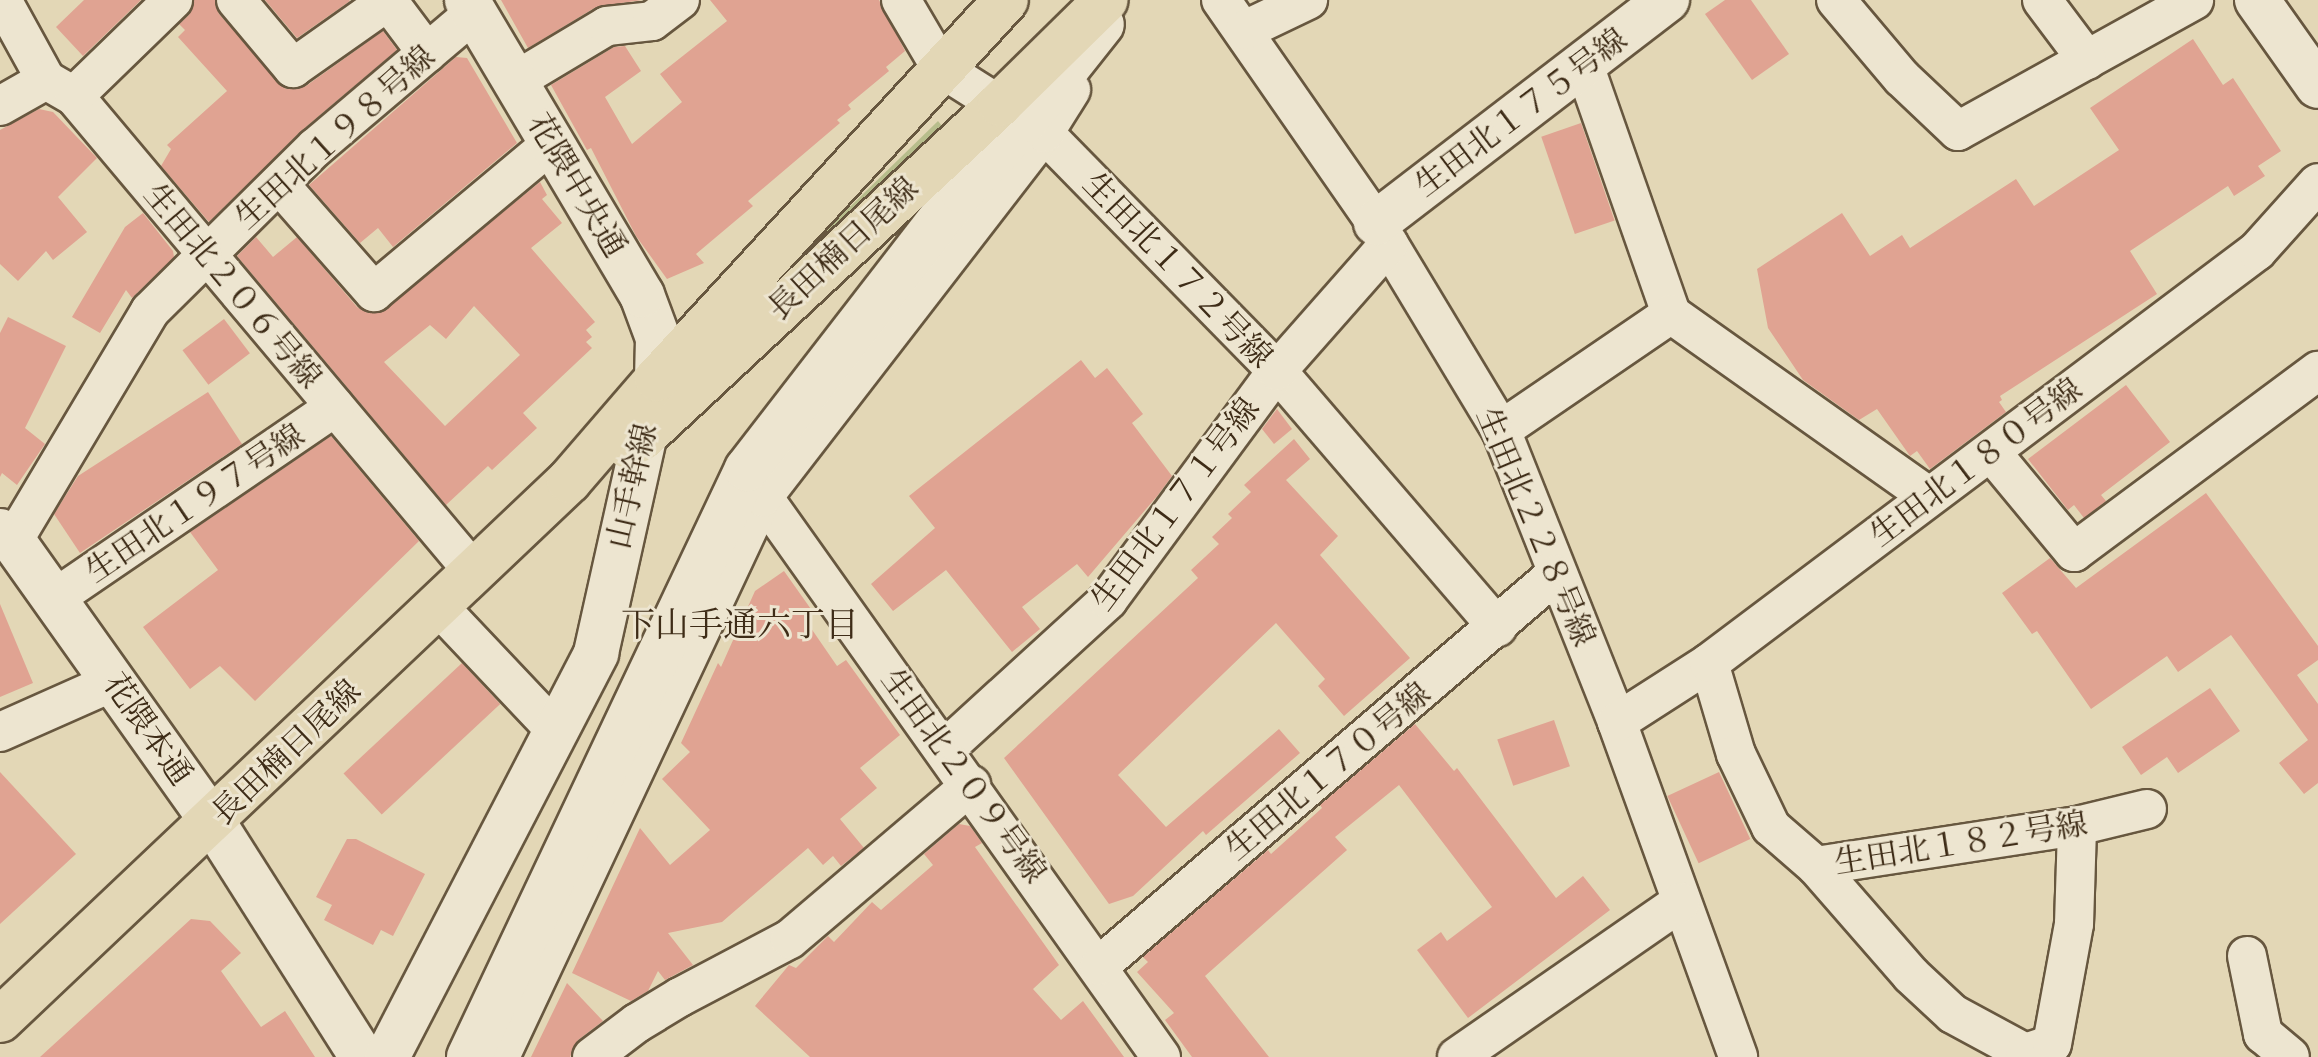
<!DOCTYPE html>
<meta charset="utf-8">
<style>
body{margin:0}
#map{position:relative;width:2318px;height:1057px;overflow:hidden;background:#e3d7b6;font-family:Alegreya,"Noto Serif JP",serif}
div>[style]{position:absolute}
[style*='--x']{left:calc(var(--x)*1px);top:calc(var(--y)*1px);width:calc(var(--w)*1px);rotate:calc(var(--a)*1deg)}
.green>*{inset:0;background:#b7bd8c}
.building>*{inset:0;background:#e0a392;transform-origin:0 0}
.roads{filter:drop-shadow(2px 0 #67573f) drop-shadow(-2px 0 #67573f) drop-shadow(0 2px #67573f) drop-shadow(0 -2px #67573f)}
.street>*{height:38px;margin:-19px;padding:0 19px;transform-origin:19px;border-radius:19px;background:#ede5d0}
.secondary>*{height:44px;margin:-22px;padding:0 22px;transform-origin:22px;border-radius:22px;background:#ede5d0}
.primary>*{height:44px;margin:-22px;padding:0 22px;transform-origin:22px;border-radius:22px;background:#e3d7b6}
span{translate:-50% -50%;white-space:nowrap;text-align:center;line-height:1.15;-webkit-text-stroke:6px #ede5d0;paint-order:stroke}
.street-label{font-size:32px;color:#3e2c17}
.neighbourhood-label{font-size:34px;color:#3e2c17}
</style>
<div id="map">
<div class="green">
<div style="clip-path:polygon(938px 121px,942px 126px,751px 310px,747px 307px)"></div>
</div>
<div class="building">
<div style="clip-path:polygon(84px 0,141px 0,83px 56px,56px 27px)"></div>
<div style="clip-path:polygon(194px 0,215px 0,219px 14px,286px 89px,306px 86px,383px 31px,397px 50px,301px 131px,209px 222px,161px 166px,171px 149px,167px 145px,227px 91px,178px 37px,185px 30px,179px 24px,189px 15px)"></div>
<div style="clip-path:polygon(265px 0,349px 0,350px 1px,297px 38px)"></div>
<div style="clip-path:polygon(501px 0,642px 0,596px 7px,528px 48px)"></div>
<div style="clip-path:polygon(710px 0,879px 0,905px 51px,886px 67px,889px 71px,848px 105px,851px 109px,837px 120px,840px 123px,748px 201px,753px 206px,696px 254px,704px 263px,667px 279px,636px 236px,591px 148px,587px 150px,551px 85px,614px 47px,625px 46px,641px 71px,605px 97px,632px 144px,682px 102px,660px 74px,727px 21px)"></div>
<div style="clip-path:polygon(1725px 0,1751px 0,1789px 54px,1752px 80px,1705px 14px)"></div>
<div style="clip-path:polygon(2193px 39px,2223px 85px,2233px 78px,2281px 151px,2258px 166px,2265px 176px,2234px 196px,2228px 186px,2130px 251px,2157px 294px,2000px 396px,2002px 400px,1999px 402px,2006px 412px,1930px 469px,1917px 451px,1910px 456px,1877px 409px,1859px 420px,1803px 380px,1768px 328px,1757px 269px,1842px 213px,1870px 256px,1902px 235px,1910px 248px,2016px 179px,2034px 206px,2119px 150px,2090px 108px)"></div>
<div style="clip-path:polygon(456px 57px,467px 58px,517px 143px,393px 247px,378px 228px,360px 243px,309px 185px)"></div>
<div style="clip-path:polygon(39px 109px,53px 112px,97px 158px,58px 197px,87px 232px,53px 260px,46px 251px,18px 281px,0 264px,0 130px)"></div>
<div style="left:1581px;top:123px;width:103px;height:42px;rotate:71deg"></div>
<div style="clip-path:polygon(evenodd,540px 182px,547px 195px,542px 199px,562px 223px,531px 248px,595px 322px,586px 330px,592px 337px,586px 342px,592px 348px,523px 413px,537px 428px,492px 470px,488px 466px,446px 505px,237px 256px,256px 237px,273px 257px,297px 237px,357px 307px,368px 313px,379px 313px,540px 182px,474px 306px,520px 355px,445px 426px,384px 362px,430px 325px,446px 339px,474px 306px)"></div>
<div style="clip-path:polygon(143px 213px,173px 251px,174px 257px,132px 298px,126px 290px,100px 333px,72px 317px,125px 227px)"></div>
<div style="clip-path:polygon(8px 317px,66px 346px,25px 428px,45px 444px,17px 485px,2px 473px,0 477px,0 333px)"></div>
<div style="left:224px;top:319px;width:43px;height:52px;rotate:53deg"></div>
<div style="clip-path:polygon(1081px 360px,1095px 378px,1107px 368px,1143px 414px,1132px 423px,1172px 476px,1158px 495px,1088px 577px,1077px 564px,1022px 607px,1040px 629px,1012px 652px,946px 570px,893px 611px,871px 584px,935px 528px,909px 496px)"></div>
<div style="clip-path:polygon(2126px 385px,2170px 442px,2101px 495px,2106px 501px,2084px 518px,2074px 505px,2068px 510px,2028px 459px)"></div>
<div style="clip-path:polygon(208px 392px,242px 444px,80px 553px,54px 514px,78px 476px)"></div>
<div style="clip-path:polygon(1277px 409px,1292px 429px,1274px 444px,1262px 429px)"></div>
<div style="clip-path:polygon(331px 436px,419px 541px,255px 701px,220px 666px,190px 689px,143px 627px,218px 570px,190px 532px)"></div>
<div style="clip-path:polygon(1294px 439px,1310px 459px,1286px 480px,1338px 536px,1320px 555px,1410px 658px,1344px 716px,1318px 686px,1325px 679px,1276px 623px,1118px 775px,1166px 827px,1279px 729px,1300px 753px,1206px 835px,1203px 831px,1133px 896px,1109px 904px,1004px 758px,1198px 578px,1191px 570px,1219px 544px,1212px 537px,1232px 518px,1228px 514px,1251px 492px,1244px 485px)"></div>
<div style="clip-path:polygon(2206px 493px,2318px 646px,2318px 660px,2297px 675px,2318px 704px,2318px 783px,2304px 794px,2279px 763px,2308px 740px,2231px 635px,2178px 672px,2167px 656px,2091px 709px,2037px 631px,2032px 634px,2002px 593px,2050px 558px,2076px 588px)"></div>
<div style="clip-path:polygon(784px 571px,813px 612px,804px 618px,837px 666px,846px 660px,900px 735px,860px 768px,877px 788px,840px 819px,864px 848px,841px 866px,833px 856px,823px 865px,808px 848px,722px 922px,668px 933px,693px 965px,665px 980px,658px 971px,648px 991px,631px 1001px,572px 973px,640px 828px,670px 865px,710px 830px,662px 779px,690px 752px,681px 743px,718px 663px,721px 667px,755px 591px)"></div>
<div style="clip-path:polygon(0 604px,33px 683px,0 697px)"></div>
<div style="left:462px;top:663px;width:56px;height:162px;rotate:47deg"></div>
<div style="clip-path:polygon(2210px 688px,2240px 731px,2178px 773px,2167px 757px,2141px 775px,2122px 747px)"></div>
<div style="left:1554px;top:720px;width:49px;height:60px;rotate:71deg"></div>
<div style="clip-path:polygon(1415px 724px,1454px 771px,1457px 768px,1556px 898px,1583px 876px,1610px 910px,1468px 1018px,1417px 950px,1441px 932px,1447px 941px,1492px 907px,1399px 785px,1335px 837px,1347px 850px,1205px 976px,1269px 1057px,1192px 1057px,1165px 1020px,1174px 1013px,1137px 972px,1148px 962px,1143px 957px,1268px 850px,1271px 854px,1322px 808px,1320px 805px)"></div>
<div style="clip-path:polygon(0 772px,76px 854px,0 924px)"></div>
<div style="left:1719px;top:772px;width:74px;height:57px;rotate:65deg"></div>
<div style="clip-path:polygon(959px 824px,970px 826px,982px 843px,975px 847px,1059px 965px,1033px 989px,1061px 1020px,1083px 1001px,1124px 1057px,810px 1057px,755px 1006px,789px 965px,796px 968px,828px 936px,834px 942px,872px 902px,881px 910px,933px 865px,924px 854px)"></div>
<div style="clip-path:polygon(347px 839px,356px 839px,425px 874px,393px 936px,381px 930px,373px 945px,324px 920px,332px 905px,316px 897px)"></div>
<div style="clip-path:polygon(191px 919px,210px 921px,241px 953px,221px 971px,261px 1027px,285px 1011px,315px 1057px,40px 1057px)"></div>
<div style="clip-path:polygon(567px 983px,603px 1021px,578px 1040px,570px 1057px,531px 1057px)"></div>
</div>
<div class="roads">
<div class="street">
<div style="--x:2;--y:0;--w:91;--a:61.2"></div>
<div style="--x:46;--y:80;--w:32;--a:30"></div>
<div style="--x:74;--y:96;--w:620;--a:49.97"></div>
<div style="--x:236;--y:0;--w:89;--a:50"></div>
<div style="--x:293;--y:68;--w:116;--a:-35.2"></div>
<div style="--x:388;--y:1;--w:65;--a:53.1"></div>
<div style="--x:901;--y:0;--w:79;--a:59.5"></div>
<div style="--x:941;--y:68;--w:122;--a:32.3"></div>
<div style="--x:1044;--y:133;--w:333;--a:45.6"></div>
<div style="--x:1277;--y:371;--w:338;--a:49.3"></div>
<div style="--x:1221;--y:0;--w:272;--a:55.2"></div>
<div style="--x:1376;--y:223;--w:242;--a:58.9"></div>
<div style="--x:1501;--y:430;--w:314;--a:68.3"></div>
<div style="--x:1617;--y:722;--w:356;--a:70.1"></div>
<div style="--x:1836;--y:0;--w:102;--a:49.8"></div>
<div style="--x:1902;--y:78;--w:77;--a:43.4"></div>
<div style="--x:1958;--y:131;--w:270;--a:-29"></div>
<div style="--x:2042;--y:0;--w:75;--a:53.1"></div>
<div style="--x:1245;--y:30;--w:70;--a:-25.5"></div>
<div style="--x:1584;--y:65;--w:264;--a:70.7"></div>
<div style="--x:1671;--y:314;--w:315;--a:35.3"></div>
<div style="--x:515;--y:81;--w:107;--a:-30.9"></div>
<div style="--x:607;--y:26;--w:45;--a:-6.3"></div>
<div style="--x:652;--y:21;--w:35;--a:-37"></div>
<div style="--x:74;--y:96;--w:138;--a:-44.1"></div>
<div style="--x:0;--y:106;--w:53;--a:-29.5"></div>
<div style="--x:279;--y:184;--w:144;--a:48.7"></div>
<div style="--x:374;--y:292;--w:232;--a:-39.9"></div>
<div style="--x:1501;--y:430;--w:206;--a:-34.3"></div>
<div style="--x:1991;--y:452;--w:130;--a:50.3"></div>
<div style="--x:2074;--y:552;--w:304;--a:-36.6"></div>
<div style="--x:763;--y:497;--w:687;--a:54.6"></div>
<div style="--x:13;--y:541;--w:268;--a:-59.2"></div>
<div style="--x:150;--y:311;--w:233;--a:-44.7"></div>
<div style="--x:316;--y:147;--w:207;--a:-40.3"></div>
<div style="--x:55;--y:598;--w:339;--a:-34.3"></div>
<div style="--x:437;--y:605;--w:173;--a:46.6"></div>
<div style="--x:1709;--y:663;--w:95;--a:73.5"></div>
<div style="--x:1736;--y:754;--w:81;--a:64.4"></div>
<div style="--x:1771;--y:827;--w:60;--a:40.9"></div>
<div style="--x:1816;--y:866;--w:145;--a:48.9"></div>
<div style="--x:1911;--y:975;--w:57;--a:42.9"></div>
<div style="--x:1953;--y:1014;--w:82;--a:28.4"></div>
<div style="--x:1617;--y:722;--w:109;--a:-32.7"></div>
<div style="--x:1709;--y:663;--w:686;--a:-36.94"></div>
<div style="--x:2257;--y:251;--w:91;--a:-48.1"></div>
<div style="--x:0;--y:732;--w:126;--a:-23.9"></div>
<div style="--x:945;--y:749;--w:221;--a:-42.4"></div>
<div style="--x:1108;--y:600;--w:285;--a:-53.6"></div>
<div style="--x:1277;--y:371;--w:169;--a:-48.6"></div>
<div style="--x:1816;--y:866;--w:264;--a:-8.7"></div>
<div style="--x:2077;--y:826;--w:72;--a:-13.7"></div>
<div style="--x:2247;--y:956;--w:80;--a:78.4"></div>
<div style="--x:2263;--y:1034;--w:35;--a:40"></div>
<div style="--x:1099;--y:966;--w:602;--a:-40.62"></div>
<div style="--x:500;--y:1057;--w:619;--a:-64.84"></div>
<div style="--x:763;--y:497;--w:460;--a:-52.3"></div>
<div style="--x:1044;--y:133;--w:51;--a:-57.9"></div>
<div style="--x:592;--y:1057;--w:56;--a:-37.1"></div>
<div style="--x:637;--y:1023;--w:50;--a:-31.2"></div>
<div style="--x:680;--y:997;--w:124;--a:-27.8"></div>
<div style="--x:790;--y:939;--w:238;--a:-40.4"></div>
<div style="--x:1457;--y:1057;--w:272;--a:-34.7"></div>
<div style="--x:2024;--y:1057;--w:4;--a:-76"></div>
<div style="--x:2025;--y:1053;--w:28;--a:-18"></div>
<div style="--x:2052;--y:1044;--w:122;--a:-79.6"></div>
<div style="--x:2074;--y:924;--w:98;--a:-88.2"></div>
</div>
<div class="secondary">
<div style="--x:2257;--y:0;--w:105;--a:54.7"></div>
<div style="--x:1376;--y:223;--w:367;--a:-37.5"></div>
<div style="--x:0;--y:531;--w:16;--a:38"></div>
<div style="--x:13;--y:541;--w:345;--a:54.6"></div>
<div style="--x:213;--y:822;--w:278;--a:57.6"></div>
<div style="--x:387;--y:1057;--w:455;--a:-62.6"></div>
<div style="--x:596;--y:653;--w:281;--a:-77.4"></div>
<div style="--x:657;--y:379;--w:41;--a:-88.6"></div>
<div style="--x:658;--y:338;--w:46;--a:-110.4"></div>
<div style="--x:642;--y:295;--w:343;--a:-120.7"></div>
<div style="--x:469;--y:1057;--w:650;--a:-64.7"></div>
<div style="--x:747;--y:469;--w:351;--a:-52.3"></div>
<div style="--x:962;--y:191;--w:96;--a:-48"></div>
<div style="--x:1026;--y:120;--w:122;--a:-51.6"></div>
</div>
<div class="primary">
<div style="--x:628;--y:446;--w:16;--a:-30"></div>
<div style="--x:642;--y:438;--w:490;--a:-43"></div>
<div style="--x:1000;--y:104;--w:148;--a:-44.5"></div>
<div style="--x:0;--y:1020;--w:784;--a:-43.45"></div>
<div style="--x:569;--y:481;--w:135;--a:-49.2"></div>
<div style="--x:657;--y:379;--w:515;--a:-47.36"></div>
</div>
</div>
<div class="street-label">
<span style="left:1521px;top:112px;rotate:-37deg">生田北１７５号線</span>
<span style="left:335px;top:137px;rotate:-42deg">生田北１９８号線</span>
<span style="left:577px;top:185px;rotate:59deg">花隈中央通</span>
<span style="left:843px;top:248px;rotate:-43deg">長田楠日尾線</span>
<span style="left:1178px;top:270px;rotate:46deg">生田北１７２号線</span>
<span style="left:233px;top:286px;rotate:50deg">生田北２０６号線</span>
<span style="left:1976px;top:462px;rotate:-37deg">生田北１８０号線</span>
<span style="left:632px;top:486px;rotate:-77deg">山手幹線</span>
<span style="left:195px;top:503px;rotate:-34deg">生田北１９７号線</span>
<span style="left:1175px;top:504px;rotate:-53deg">生田北１７１号線</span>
<span style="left:1536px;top:527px;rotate:67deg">生田北２２８号線</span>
<span style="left:148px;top:729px;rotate:55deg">花隈本通</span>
<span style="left:286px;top:752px;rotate:-44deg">長田楠日尾線</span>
<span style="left:1328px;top:771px;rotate:-40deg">生田北１７０号線</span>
<span style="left:964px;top:776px;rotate:54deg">生田北２０９号線</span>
<span style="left:1961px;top:843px;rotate:-9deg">生田北１８２号線</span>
</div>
<div class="neighbourhood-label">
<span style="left:740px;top:625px">下山手通六丁目</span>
</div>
</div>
